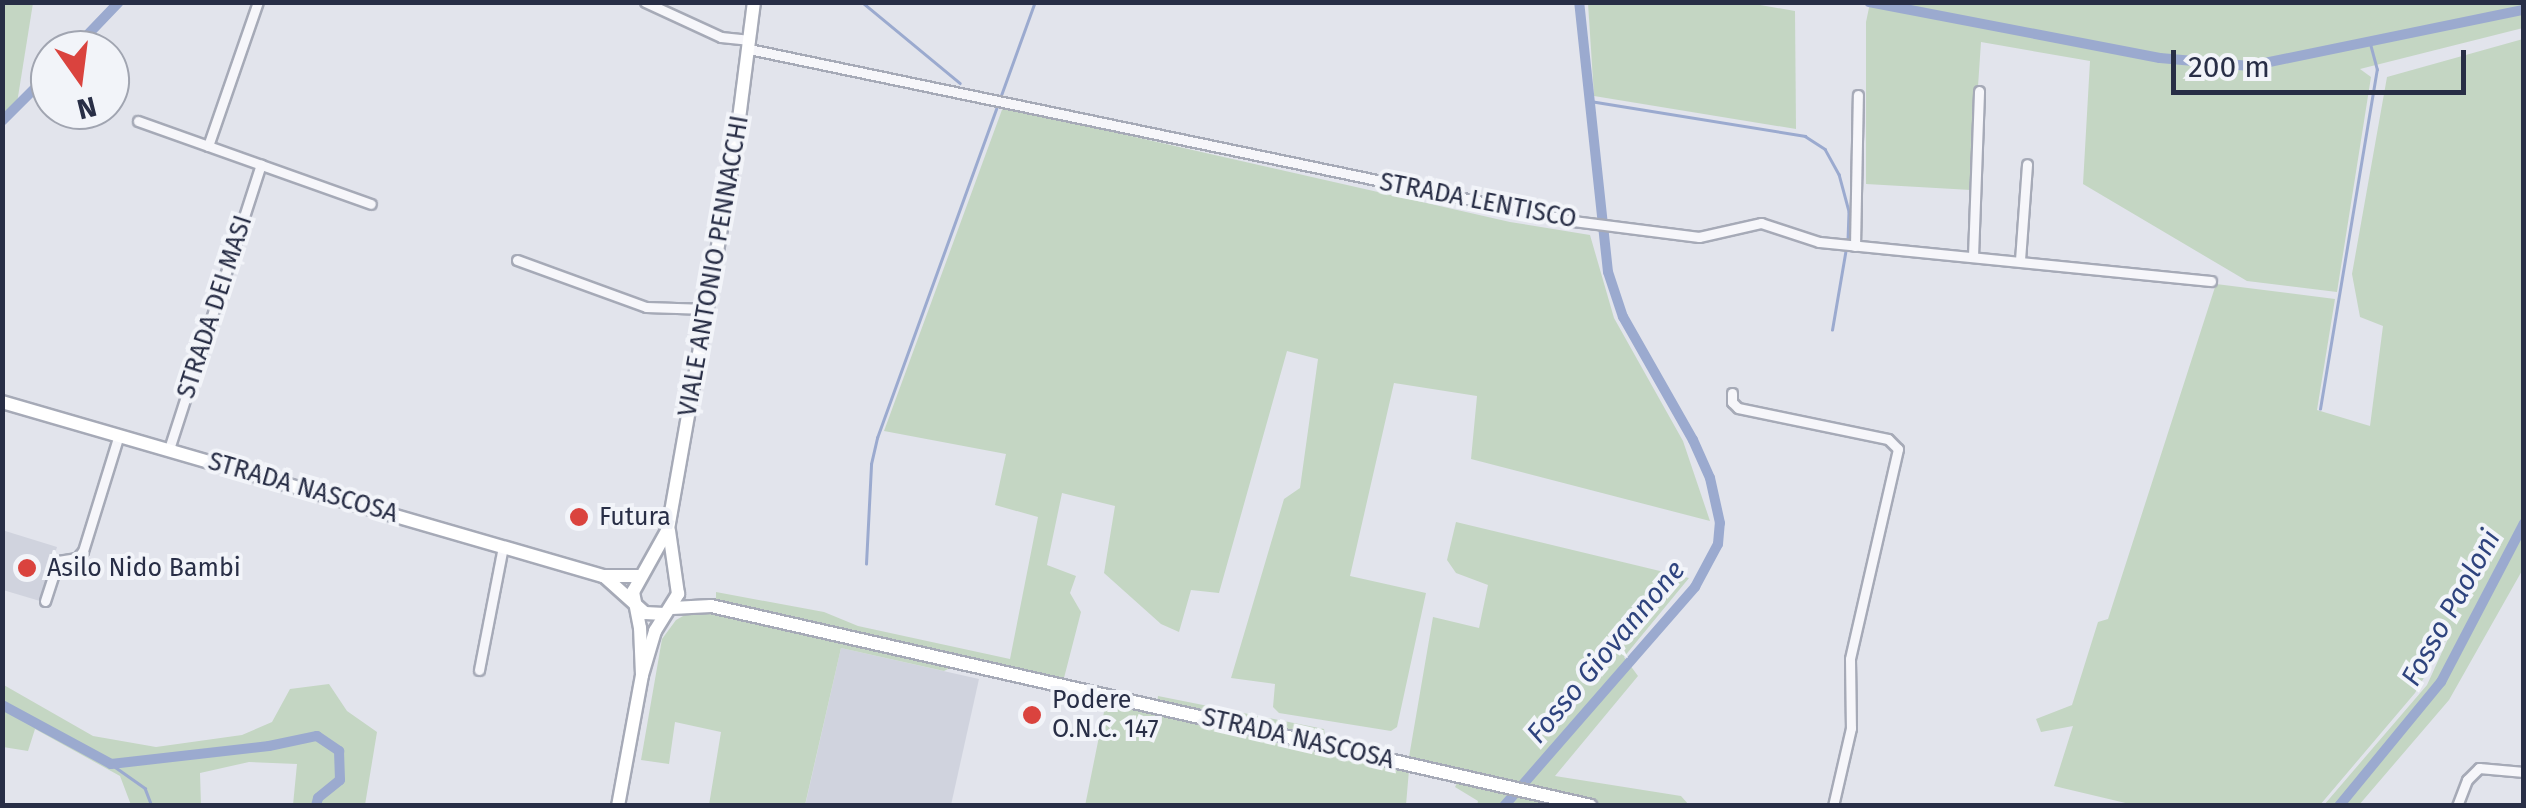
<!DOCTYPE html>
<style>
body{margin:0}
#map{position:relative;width:2526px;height:808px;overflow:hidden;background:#e2e4ec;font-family:"Fira Sans",sans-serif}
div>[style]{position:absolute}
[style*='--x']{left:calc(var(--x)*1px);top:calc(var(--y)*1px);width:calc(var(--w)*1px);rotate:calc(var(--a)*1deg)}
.built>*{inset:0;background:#d0d3de}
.green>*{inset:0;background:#c4d6c3}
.stream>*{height:2.5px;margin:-1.25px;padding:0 1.25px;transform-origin:1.25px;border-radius:1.25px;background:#9baacf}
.canal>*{height:10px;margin:-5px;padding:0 5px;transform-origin:5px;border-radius:5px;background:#9baacf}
.roads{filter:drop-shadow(2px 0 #a6aab7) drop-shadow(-2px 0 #a6aab7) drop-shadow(0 2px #a6aab7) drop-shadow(0 -2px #a6aab7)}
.street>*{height:9px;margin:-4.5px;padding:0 4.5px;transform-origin:4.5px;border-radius:4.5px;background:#f6f6fa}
.secondary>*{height:12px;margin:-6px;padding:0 6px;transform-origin:6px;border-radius:6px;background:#fff}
.dots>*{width:28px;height:28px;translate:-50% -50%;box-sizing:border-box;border:5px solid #f2f4f9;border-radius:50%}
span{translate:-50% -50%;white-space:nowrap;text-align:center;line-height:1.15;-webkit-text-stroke:8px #f2f4f9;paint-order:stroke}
.street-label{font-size:25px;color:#282e46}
.poi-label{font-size:25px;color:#282e46}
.left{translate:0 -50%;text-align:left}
.water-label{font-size:28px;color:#2e437e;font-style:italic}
.frame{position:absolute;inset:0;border:5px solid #282e46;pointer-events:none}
.north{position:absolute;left:30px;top:30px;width:100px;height:100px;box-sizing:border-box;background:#f2f4f9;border:2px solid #a1a5b1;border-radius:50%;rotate:166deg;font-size:28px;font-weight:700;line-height:40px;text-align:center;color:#282e46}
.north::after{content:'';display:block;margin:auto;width:35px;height:45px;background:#da433e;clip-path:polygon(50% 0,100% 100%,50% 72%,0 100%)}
.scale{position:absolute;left:2171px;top:50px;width:295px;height:45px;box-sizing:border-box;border:5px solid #282e46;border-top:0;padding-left:12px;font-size:30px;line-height:35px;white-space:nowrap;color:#282e46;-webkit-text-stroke:8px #f2f4f9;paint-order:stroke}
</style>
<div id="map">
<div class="built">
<div style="clip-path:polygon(2px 530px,57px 547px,40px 601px,3px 590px)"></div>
<div style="clip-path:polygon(841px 648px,979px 679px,951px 805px,805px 806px)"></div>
</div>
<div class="green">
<div style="clip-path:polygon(3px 2px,33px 3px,17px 103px,3px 118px)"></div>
<div style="clip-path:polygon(1749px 3px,1795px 11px,1796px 129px,1594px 96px,1588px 3px)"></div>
<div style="clip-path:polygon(1870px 3px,2523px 3px,2523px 28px,2360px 69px,2371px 77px,2337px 292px,2247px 281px,2083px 184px,2090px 61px,1981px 42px,1971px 190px,1866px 184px,1866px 22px)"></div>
<div style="clip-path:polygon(2523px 39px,2523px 569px,2449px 700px,2359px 805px,2324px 805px,2427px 685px,2452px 630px,2415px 693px,2320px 805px,2134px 805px,2054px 786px,2073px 726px,2041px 732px,2036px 719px,2072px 705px,2098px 622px,2108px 619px,2216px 284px,2335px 299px,2317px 410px,2370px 426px,2383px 326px,2360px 317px,2352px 274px,2387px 77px)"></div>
<div style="clip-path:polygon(1003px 107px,1510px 222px,1590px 235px,1614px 318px,1683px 441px,1710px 521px,1471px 459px,1477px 396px,1394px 383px,1350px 576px,1426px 593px,1397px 727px,1391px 731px,1279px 713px,1273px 707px,1275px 684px,1231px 678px,1284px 499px,1300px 488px,1318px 359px,1287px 351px,1219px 593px,1191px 590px,1179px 632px,1161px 624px,1104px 573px,1115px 506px,1062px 493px,1047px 565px,1076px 576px,1070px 593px,1081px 612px,1064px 678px,970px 658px,944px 671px,841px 648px,805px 805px,709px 805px,721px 732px,675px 722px,669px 764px,641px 760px,662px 639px,676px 620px,699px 607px,716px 609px,716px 592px,824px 612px,858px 626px,1010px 659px,1038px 517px,995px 505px,1006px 454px,884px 431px)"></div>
<div style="clip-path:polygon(1456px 522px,1689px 578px,1624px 657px,1638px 676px,1555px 776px,1681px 796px,1689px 805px,1477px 805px,1478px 801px,1455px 787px,1464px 769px,1409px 757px,1433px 617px,1479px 628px,1488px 585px,1456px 573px,1447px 560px)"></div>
<div style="clip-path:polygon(2px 684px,93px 736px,156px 747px,242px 735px,272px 722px,290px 689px,329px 684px,347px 711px,377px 732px,365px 805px,293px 805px,297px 764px,249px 762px,200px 773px,201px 805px,131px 805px,120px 776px,35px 729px,28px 751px,3px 747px)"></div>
<div style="clip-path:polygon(1158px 696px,1324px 729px,1328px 752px,1409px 770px,1406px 805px,1085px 806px,1106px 702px,1156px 712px)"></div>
</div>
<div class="stream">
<div style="--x:862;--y:2;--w:127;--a:39.6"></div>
<div style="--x:1590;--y:101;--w:218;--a:9.2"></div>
<div style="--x:1805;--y:136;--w:24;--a:33"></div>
<div style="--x:1825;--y:149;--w:29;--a:61"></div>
<div style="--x:1839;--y:174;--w:39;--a:75"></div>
<div style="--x:1849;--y:212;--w:28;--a:92"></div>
<div style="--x:1832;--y:330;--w:83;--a:-80.3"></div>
<div style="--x:2320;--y:409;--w:344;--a:-80.5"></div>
<div style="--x:2377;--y:70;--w:28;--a:-105"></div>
<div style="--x:866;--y:564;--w:100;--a:-87.1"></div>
<div style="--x:871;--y:464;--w:27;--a:-77"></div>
<div style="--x:877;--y:438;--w:464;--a:-70.1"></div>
<div style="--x:111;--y:764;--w:42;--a:35.2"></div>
<div style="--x:145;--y:788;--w:19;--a:69"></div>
<div style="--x:1506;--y:803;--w:5;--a:37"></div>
</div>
<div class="canal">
<div style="--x:1869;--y:2;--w:296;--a:10.9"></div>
<div style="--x:2160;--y:58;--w:90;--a:5.1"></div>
<div style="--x:2250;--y:66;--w:280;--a:-11.6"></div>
<div style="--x:73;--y:50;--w:66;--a:-46.2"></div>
<div style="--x:2;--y:121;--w:68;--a:-45"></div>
<div style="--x:2;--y:705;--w:124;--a:28.4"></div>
<div style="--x:111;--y:764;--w:159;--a:-6.5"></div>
<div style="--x:269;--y:746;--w:49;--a:-11.8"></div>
<div style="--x:317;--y:736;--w:27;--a:34"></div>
<div style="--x:339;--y:751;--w:29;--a:88"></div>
<div style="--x:340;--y:780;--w:28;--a:141"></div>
<div style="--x:318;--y:798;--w:8;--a:104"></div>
<div style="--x:1504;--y:806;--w:291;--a:-48.9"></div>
<div style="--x:1695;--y:587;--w:49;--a:-61.9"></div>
<div style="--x:1718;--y:544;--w:21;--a:-85"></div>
<div style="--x:1720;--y:523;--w:46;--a:-102.5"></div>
<div style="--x:1710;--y:478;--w:42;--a:-114.1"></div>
<div style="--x:1693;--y:440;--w:142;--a:-119.6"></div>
<div style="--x:1623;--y:317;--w:47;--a:-108.4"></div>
<div style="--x:1608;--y:272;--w:272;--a:-96.1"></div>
<div style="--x:2339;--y:806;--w:161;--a:-50.6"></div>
<div style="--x:2441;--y:682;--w:179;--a:-62.4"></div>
</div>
<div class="roads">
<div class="street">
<div style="--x:645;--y:2;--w:84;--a:24.7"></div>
<div style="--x:721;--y:37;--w:29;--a:6"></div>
<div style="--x:749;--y:49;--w:842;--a:11.79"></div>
<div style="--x:1573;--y:221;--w:127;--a:7.2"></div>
<div style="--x:1699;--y:237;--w:64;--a:-12.7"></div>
<div style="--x:1761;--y:223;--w:61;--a:18.1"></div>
<div style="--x:1819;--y:242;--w:394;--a:5.7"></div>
<div style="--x:138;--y:121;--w:247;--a:19.6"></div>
<div style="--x:208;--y:146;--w:152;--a:-70.9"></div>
<div style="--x:1855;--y:246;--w:151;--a:-88.9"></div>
<div style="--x:1973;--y:256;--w:165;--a:-87.9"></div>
<div style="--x:517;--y:260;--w:137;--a:20"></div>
<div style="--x:646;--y:307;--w:61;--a:1.9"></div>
<div style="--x:2020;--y:260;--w:96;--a:-85.8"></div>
<div style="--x:1732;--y:393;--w:9;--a:90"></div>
<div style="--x:1732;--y:402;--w:8;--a:45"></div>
<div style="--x:1738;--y:408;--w:153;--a:11.7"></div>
<div style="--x:1888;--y:439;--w:14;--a:45"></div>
<div style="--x:1898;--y:449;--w:215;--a:102.9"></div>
<div style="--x:1850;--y:659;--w:69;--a:89.2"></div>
<div style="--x:1851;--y:728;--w:80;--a:103"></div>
<div style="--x:169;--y:449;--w:299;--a:-72.1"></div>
<div style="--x:45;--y:601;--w:42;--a:-72"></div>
<div style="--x:58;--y:561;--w:19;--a:-9"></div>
<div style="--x:77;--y:558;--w:9;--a:-49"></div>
<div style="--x:83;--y:551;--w:121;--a:-72.8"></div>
<div style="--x:479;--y:670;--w:126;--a:-79"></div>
<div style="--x:2457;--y:806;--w:28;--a:-69"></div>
<div style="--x:2467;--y:780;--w:17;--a:-45"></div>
<div style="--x:2479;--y:768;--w:45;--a:5.1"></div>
</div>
<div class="secondary">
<div style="--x:2;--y:402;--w:626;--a:16.15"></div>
<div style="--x:603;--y:576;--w:38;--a:0"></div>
<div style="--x:605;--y:577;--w:54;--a:42"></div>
<div style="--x:645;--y:613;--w:19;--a:3"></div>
<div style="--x:672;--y:608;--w:39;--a:-3"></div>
<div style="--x:711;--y:606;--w:902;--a:12.8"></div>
<div style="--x:642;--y:675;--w:47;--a:-92.4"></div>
<div style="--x:640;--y:628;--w:37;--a:-101"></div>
<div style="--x:633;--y:592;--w:72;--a:-60.9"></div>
<div style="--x:668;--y:529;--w:385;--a:-80"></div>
<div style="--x:735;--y:150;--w:149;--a:-82.7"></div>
<div style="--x:618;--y:806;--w:133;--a:-79.6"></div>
<div style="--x:642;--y:675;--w:46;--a:-73.5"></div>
<div style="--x:655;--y:631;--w:44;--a:-58.1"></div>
<div style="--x:678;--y:594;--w:64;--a:-98.1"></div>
</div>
</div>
<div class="dots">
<div style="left:579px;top:517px;background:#da433e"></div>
<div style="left:27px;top:568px;background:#da433e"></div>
<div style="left:1032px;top:715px;background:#da433e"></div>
</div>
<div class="street-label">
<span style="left:1478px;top:201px;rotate:11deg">STRADA LENTISCO</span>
<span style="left:714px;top:266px;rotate:-80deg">VIALE ANTONIO PENNACCHI</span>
<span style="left:215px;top:307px;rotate:-72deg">STRADA DEI MASI</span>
<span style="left:303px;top:488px;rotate:16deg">STRADA NASCOSA</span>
<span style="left:1298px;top:739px;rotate:13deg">STRADA NASCOSA</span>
</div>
<div class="poi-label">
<span class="left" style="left:599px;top:517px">Futura</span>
<span class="left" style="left:47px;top:568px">Asilo Nido Bambi</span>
<span class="left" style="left:1052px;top:715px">Podere<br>O.N.C. 147</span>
</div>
<div class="water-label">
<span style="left:2451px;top:608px;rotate:-61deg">Fosso Paoloni</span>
<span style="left:1606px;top:652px;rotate:-50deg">Fosso Giovannone</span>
</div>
<div class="frame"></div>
<div class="north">N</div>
<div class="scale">200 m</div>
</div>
